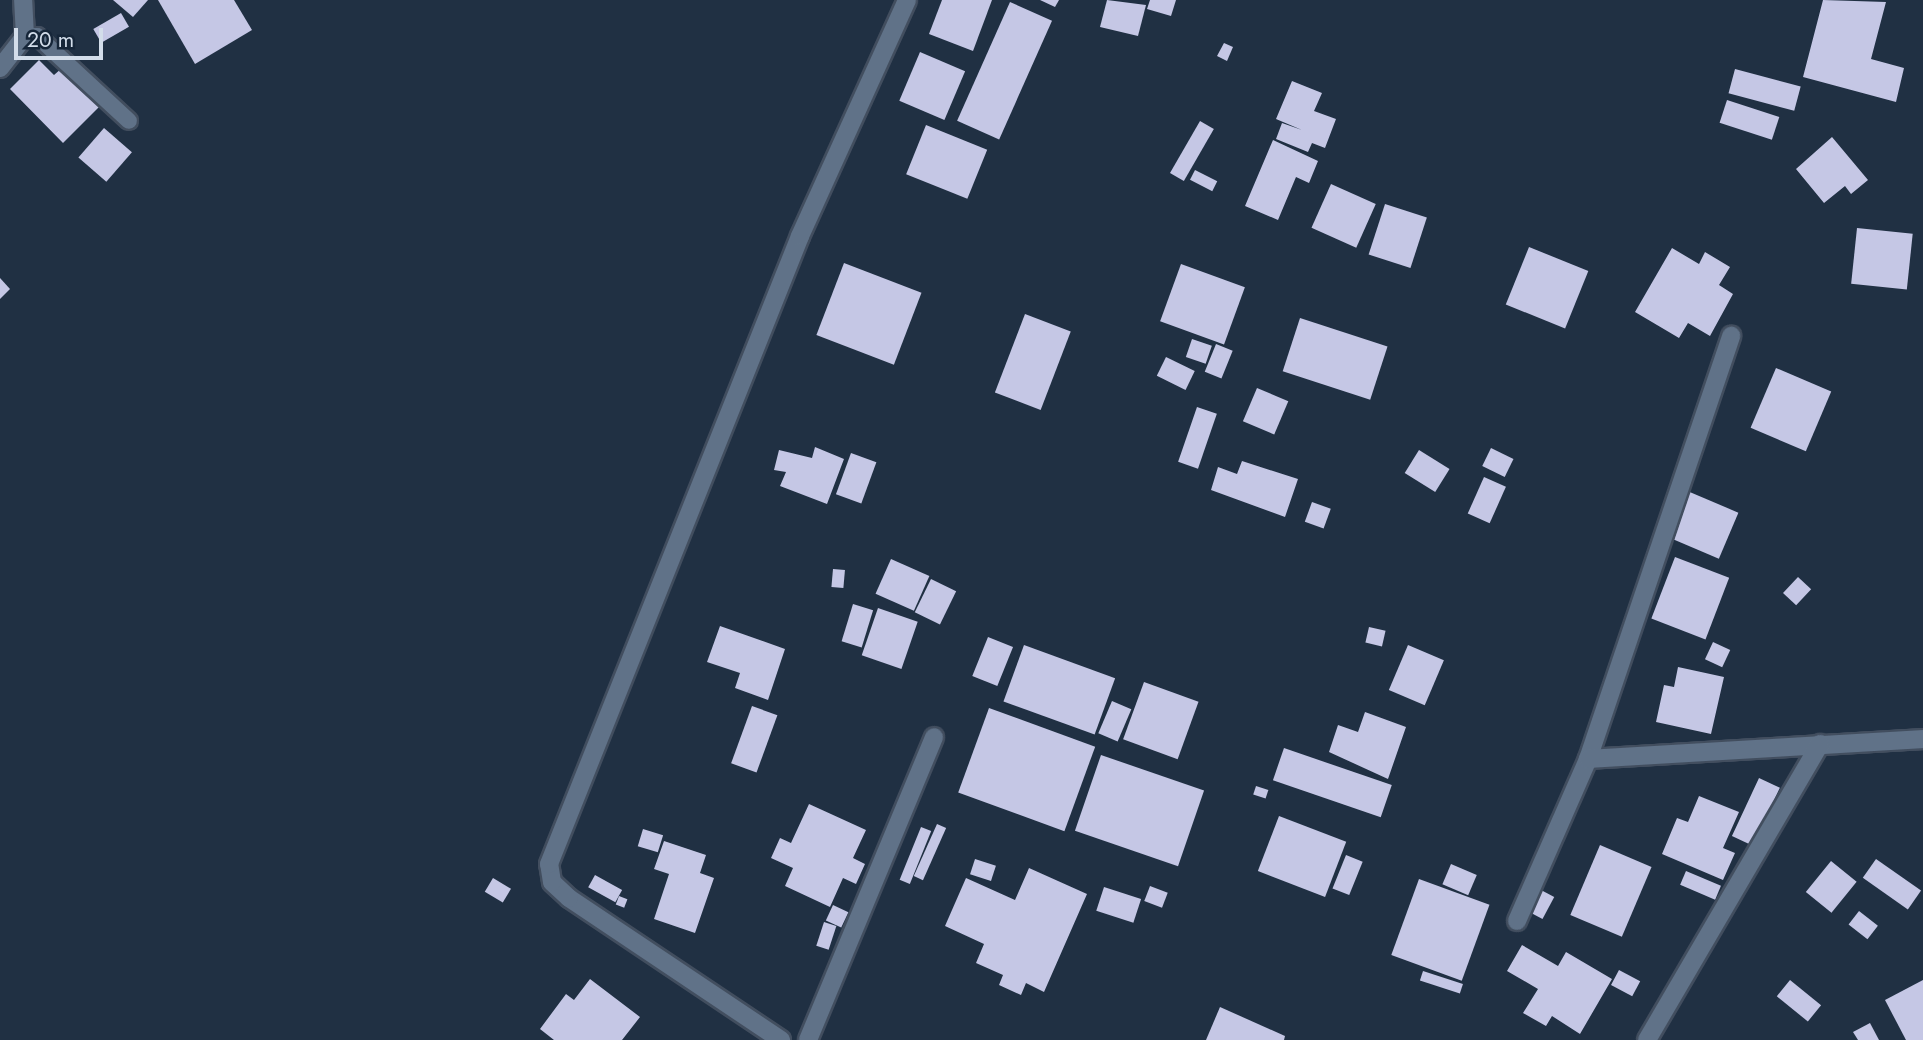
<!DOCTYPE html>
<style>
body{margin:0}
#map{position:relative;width:1923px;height:1040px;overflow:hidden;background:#203043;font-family:Jost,sans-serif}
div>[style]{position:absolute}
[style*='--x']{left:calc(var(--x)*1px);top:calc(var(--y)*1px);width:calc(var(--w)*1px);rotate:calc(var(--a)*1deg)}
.building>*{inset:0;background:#c5c7e5;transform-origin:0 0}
.roads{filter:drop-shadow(2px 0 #424e5f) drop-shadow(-2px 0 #424e5f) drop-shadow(0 2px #424e5f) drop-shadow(0 -2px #424e5f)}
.lane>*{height:16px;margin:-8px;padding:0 8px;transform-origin:8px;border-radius:8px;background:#607288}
.street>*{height:18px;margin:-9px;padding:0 9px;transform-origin:9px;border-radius:9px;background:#607288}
span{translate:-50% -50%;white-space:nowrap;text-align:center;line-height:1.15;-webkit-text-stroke:7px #162639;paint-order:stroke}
.scale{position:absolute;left:14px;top:28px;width:89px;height:32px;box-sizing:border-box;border:4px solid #d3ddea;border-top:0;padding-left:9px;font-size:21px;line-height:24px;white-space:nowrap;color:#d3ddea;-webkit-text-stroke:5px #162639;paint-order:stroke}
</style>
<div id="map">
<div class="building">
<div style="clip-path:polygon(113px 0,148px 0,133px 17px)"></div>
<div style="clip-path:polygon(158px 0,234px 0,252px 30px,195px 64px)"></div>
<div style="clip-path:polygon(942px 0,992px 0,973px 51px,929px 34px)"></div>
<div style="clip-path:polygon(1040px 0,1059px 0,1055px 7px)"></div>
<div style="clip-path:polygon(1107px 0,1146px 5px,1138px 36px,1100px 27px)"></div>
<div style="clip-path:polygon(1150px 0,1176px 0,1171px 16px,1147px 9px)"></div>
<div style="clip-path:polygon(1823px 0,1886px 2px,1871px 59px,1904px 68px,1896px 102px,1803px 77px)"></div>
<div style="left:1010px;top:2px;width:46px;height:130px;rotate:24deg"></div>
<div style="left:121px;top:13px;width:16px;height:32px;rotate:60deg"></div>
<div style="clip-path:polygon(1224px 43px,1233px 47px,1227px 61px,1217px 56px)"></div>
<div style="left:920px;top:52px;width:49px;height:53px;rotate:23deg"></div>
<div style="clip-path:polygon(39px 60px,54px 75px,62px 68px,100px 106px,63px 143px,10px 89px)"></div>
<div style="left:1735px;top:69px;width:68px;height:25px;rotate:15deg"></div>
<div style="clip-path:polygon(1292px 81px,1322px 93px,1314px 111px,1336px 119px,1325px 148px,1312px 143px,1308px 152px,1276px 139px,1282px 123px,1302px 130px,1276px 119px)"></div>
<div style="left:1727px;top:100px;width:55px;height:24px;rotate:18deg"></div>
<div style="left:1200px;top:121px;width:16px;height:60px;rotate:30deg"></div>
<div style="left:926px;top:125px;width:66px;height:53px;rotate:22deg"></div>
<div style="left:104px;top:128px;width:37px;height:39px;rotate:41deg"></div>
<div style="clip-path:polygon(1832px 137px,1868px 180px,1851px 194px,1845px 186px,1824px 203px,1796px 169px)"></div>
<div style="clip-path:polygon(1273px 140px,1318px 161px,1309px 183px,1296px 177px,1278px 220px,1245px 206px)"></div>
<div style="left:1195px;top:170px;width:25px;height:11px;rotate:27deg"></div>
<div style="left:1331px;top:184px;width:49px;height:48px;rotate:24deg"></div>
<div style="left:1385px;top:204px;width:44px;height:53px;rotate:18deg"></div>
<div style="left:1857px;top:228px;width:56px;height:56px;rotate:6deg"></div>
<div style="left:1529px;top:247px;width:64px;height:62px;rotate:22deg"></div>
<div style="clip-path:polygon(1672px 248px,1699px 264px,1705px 252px,1730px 267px,1719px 285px,1733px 294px,1710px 336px,1688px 323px,1679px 338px,1635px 312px)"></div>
<div style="left:844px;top:263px;width:83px;height:77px;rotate:21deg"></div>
<div style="left:1181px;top:264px;width:68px;height:61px;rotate:20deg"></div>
<div style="clip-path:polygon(0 278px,10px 289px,0 299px)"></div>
<div style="left:1025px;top:314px;width:49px;height:84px;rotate:21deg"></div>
<div style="left:1300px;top:318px;width:92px;height:56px;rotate:18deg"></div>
<div style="left:1192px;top:339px;width:21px;height:19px;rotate:19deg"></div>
<div style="left:1216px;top:344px;width:18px;height:30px;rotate:22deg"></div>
<div style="left:1166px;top:357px;width:32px;height:21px;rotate:26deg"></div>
<div style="left:1776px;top:368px;width:60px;height:65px;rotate:23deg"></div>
<div style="left:1257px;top:388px;width:34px;height:36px;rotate:23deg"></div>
<div style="left:1197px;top:407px;width:21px;height:58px;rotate:19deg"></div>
<div style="clip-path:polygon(815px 447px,844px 459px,827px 504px,780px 486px,786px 472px,774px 470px,779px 450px,812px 458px)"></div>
<div style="left:1491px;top:448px;width:25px;height:20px;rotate:26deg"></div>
<div style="left:1419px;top:450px;width:36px;height:27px;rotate:32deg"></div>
<div style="left:851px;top:453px;width:27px;height:44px;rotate:20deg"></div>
<div style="clip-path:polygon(1242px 461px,1298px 479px,1285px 517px,1211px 490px,1218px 467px,1237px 474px)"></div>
<div style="left:1484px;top:477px;width:24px;height:40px;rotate:24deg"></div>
<div style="left:1685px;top:490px;width:58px;height:50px;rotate:23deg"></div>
<div style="left:1312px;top:502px;width:20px;height:21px;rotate:20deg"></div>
<div style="left:1675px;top:557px;width:58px;height:66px;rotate:21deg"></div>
<div style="left:891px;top:559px;width:42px;height:38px;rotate:24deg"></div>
<div style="left:833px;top:569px;width:12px;height:18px;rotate:5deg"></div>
<div style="left:1798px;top:577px;width:18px;height:22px;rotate:43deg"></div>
<div style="left:931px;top:579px;width:28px;height:37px;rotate:26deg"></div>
<div style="left:853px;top:604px;width:21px;height:39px;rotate:17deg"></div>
<div style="left:878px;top:608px;width:42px;height:50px;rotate:19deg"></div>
<div style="clip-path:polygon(720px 626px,785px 649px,768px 700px,735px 688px,740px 673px,707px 662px)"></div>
<div style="left:1369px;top:627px;width:17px;height:16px;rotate:13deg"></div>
<div style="left:988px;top:637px;width:27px;height:42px;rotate:22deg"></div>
<div style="left:1713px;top:642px;width:19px;height:19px;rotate:25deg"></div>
<div style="left:1024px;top:645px;width:97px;height:60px;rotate:20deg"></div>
<div style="left:1408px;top:645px;width:39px;height:49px;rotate:23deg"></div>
<div style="clip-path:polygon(1678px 667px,1724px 677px,1711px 734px,1656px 722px,1664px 685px,1674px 687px)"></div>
<div style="left:1144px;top:682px;width:58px;height:61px;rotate:20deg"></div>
<div style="left:1112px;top:701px;width:21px;height:35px;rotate:23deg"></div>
<div style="left:752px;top:706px;width:27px;height:61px;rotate:20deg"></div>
<div style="left:989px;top:708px;width:113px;height:90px;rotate:20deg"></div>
<div style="clip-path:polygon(1365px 712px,1406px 727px,1388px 779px,1329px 752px,1338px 725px,1358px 732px)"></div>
<div style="left:1284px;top:748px;width:114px;height:34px;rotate:19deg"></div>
<div style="left:1101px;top:755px;width:109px;height:80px;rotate:19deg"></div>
<div style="left:1759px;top:778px;width:23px;height:64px;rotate:25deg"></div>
<div style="left:1256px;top:786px;width:13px;height:9px;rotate:18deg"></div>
<div style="clip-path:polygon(1699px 796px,1739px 812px,1723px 848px,1735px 853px,1723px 880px,1662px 854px,1677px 818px,1688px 822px)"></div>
<div style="clip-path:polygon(809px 804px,866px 830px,853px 858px,865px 864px,856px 884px,843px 878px,830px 907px,785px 886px,793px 868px,771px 858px,780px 838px,791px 843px)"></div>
<div style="left:1279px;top:816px;width:72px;height:59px;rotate:21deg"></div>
<div style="left:937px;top:824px;width:10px;height:57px;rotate:24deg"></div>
<div style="left:921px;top:827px;width:11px;height:57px;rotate:22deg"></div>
<div style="left:643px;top:829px;width:21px;height:18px;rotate:17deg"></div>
<div style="clip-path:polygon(664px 841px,706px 855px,700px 873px,714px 878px,695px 933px,654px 919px,669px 874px,654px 869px)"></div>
<div style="left:1600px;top:845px;width:56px;height:76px;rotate:23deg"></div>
<div style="left:1346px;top:855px;width:18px;height:36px;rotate:22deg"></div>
<div style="left:975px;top:859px;width:22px;height:16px;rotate:18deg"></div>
<div style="left:1876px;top:859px;width:55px;height:23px;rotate:35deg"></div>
<div style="left:1831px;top:861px;width:33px;height:40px;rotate:39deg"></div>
<div style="left:1451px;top:864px;width:28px;height:22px;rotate:23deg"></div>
<div style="clip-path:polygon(1029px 868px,1087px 894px,1044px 992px,1026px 983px,1021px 995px,999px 985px,1003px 975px,976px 963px,984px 944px,945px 926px,966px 878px,1015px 900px)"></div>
<div style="left:1686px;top:871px;width:38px;height:15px;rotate:23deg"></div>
<div style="left:595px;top:875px;width:31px;height:14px;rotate:29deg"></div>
<div style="left:493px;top:878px;width:21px;height:16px;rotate:31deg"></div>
<div style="left:1419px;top:879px;width:75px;height:81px;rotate:20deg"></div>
<div style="left:1150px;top:886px;width:19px;height:16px;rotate:21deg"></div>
<div style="left:1104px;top:887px;width:39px;height:25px;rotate:18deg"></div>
<div style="left:1541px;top:890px;width:15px;height:25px;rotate:28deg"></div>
<div style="left:619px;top:896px;width:9px;height:9px;rotate:21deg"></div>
<div style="left:833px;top:905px;width:17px;height:17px;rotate:25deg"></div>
<div style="left:1859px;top:911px;width:24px;height:17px;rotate:38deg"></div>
<div style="left:824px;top:922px;width:13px;height:25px;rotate:18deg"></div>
<div style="clip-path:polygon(1522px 945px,1558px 966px,1566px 952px,1612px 979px,1580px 1034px,1552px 1016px,1546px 1026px,1523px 1013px,1538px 989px,1507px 971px)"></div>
<div style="left:1619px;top:970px;width:24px;height:17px;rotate:28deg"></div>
<div style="left:1423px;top:971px;width:42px;height:10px;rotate:18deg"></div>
<div style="clip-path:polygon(590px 979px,640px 1017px,622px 1040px,554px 1040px,540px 1029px,566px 994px,574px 1000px)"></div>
<div style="left:1790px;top:980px;width:40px;height:21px;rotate:39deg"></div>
<div style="clip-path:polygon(1923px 980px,1923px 1040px,1906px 1040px,1885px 1000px)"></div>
<div style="clip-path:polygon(1220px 1007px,1285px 1036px,1284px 1040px,1206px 1040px)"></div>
<div style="clip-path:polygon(1870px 1023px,1879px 1040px,1858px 1040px,1853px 1032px)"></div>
</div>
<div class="roads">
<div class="lane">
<div style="--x:25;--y:36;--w:12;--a:0"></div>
<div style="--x:37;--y:36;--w:125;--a:42.7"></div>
</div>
<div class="street">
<div style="--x:0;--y:68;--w:41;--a:-52"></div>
<div style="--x:25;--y:36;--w:36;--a:-93"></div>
<div style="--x:1588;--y:759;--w:447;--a:-71.3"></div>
<div style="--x:1517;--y:921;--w:177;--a:-66.3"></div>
<div style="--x:1588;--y:759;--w:336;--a:-3.4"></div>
<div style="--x:781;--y:1040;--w:255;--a:-146.2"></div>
<div style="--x:569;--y:898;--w:23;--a:-137"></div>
<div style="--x:552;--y:882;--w:18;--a:-99"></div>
<div style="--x:549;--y:864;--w:676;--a:-68.21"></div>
<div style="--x:800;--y:236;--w:259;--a:-65.6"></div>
<div style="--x:808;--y:1040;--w:328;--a:-67.4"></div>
<div style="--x:1647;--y:1040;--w:343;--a:-59.7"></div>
</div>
</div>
<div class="scale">20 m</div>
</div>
